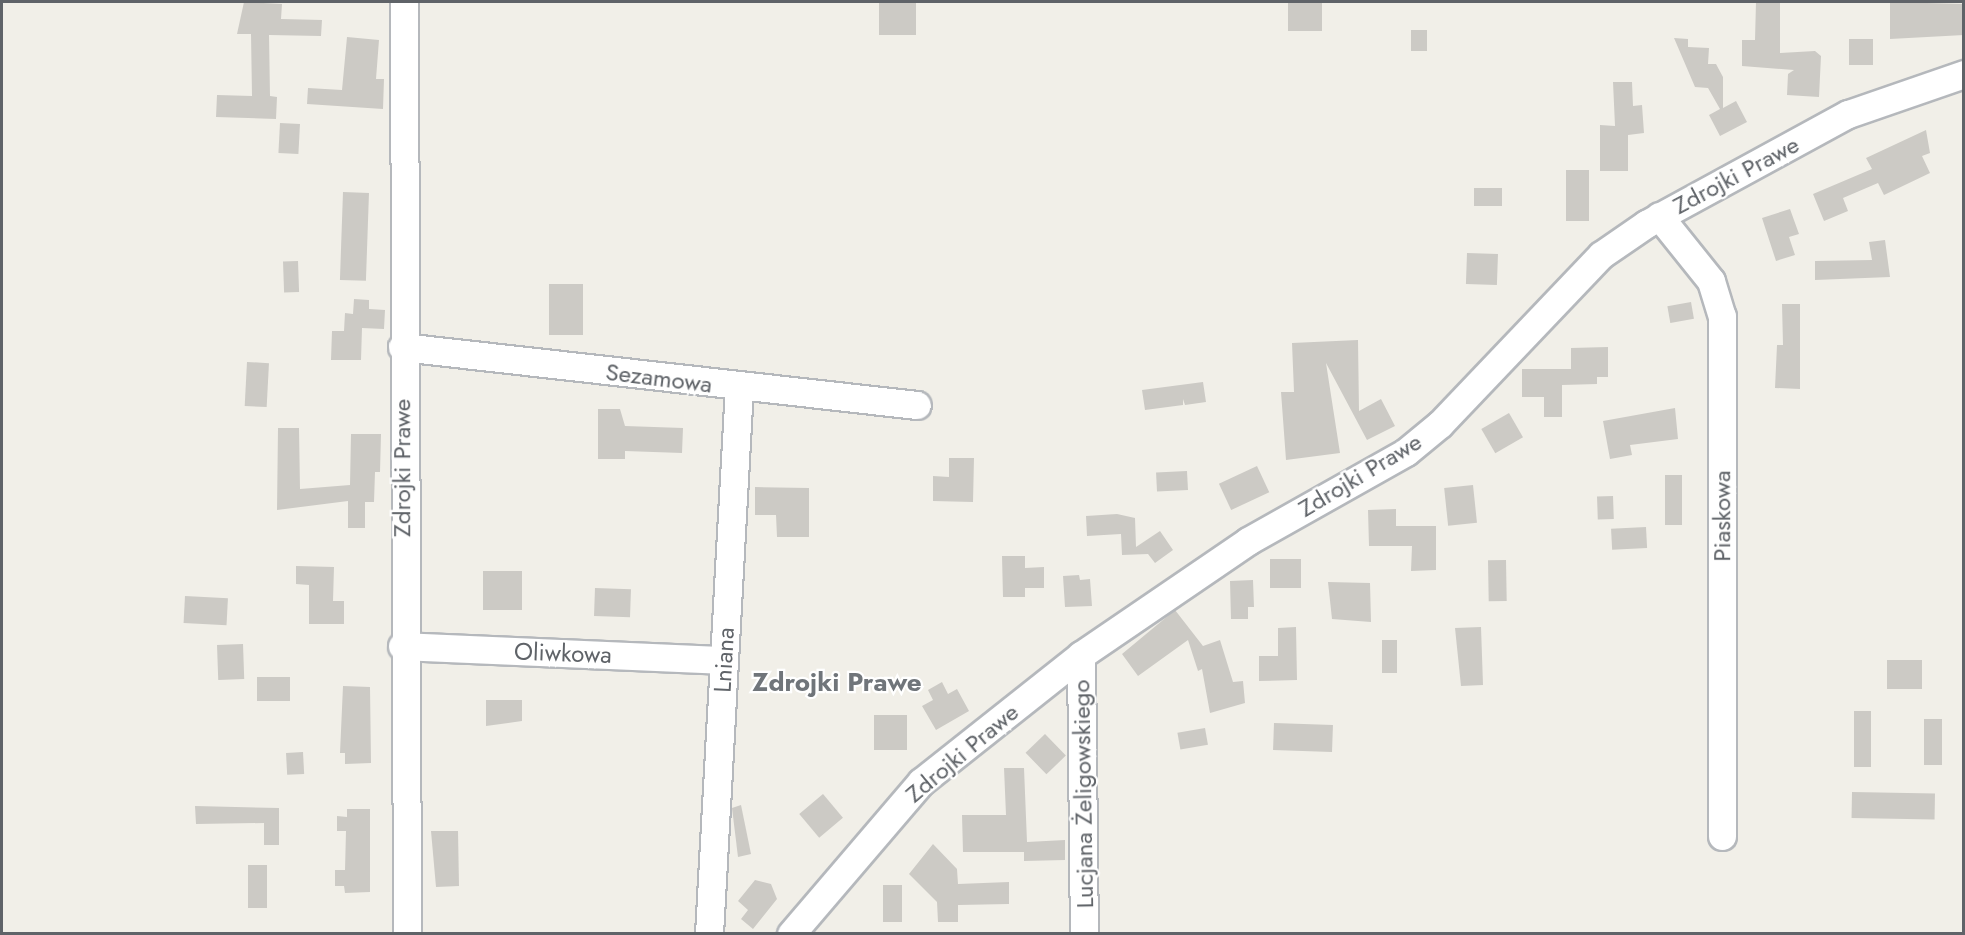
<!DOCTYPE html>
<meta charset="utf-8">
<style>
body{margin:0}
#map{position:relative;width:1965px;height:935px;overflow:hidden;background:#f1efe8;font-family:Jost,sans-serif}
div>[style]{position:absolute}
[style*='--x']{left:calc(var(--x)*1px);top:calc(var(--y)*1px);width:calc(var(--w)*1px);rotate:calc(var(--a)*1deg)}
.building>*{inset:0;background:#cccac5;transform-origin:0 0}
.roads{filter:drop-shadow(2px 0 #b5b8bc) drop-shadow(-2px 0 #b5b8bc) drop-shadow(0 2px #b5b8bc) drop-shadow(0 -2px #b5b8bc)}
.minor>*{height:27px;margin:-13.5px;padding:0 13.5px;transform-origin:13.5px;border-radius:13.5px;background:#fff}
span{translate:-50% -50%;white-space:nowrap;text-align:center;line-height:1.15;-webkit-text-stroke:4.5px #fff;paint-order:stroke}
.street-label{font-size:24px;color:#5f6368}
.neighbourhood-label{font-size:26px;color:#70757a;font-weight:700}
.frame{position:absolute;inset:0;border:3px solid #5f6368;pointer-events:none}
</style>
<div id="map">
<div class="building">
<div style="clip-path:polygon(244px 2px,282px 4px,281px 19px,322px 20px,321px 36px,269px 35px,270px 96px,277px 97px,276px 119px,216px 117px,217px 95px,252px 96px,251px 34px,237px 34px)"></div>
<div style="left:879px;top:2px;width:37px;height:33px"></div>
<div style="left:1288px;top:2px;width:34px;height:29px"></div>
<div style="clip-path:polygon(1756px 2px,1780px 2px,1780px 53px,1815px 51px,1821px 56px,1819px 97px,1787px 95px,1788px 74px,1794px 70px,1742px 66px,1742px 40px,1755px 40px)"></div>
<div style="clip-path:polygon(1890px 2px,1964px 4px,1964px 35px,1890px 39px)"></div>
<div style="left:1411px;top:30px;width:16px;height:21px"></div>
<div style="clip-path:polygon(347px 37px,379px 40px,376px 79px,384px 79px,383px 109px,307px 104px,308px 88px,342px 90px)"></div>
<div style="clip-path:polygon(1674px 38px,1688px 39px,1688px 47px,1709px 48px,1708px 64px,1716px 64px,1723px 77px,1723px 108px,1736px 101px,1747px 122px,1720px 136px,1709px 115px,1720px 109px,1708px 88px,1695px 87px)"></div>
<div style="left:1849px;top:39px;width:24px;height:26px"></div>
<div style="clip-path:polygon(1613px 82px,1632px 82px,1633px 106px,1642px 105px,1644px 133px,1628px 135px,1628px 171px,1600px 171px,1600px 125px,1615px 126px)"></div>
<div style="left:280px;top:123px;width:20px;height:30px;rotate:3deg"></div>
<div style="clip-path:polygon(1926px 130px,1930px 153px,1922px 156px,1930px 173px,1884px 195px,1878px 183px,1843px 198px,1848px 211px,1824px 221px,1813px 194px,1872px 169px,1866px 158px)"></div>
<div style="left:1566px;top:170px;width:23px;height:51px"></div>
<div style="left:1474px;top:188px;width:28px;height:18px"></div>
<div style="left:343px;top:192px;width:26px;height:88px;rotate:2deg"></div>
<div style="clip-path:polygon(1790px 209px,1799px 234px,1789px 237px,1795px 255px,1776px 261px,1762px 218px)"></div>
<div style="clip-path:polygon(1885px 240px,1890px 277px,1815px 280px,1815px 261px,1872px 260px,1869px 242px)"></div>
<div style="left:1467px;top:253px;width:31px;height:31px;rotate:2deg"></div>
<div style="left:298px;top:261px;width:31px;height:15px;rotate:88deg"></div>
<div style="left:549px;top:284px;width:34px;height:51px"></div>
<div style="clip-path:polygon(354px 299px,369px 300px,369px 309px,385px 310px,384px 329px,362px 328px,361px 360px,331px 360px,332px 331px,344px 331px,345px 313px,353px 314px)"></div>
<div style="left:1691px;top:302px;width:17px;height:24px;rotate:80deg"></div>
<div style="clip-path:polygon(1782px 304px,1800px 304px,1800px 389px,1775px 388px,1777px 345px,1783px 345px)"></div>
<div style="clip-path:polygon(1358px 340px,1359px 411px,1381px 399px,1395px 426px,1367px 440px,1326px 363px,1340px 453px,1286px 460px,1281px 392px,1294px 392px,1292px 343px)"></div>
<div style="clip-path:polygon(1608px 347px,1608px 377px,1597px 377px,1597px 384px,1562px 385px,1562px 417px,1544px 417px,1544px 397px,1522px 397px,1522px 369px,1571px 369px,1571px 348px)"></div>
<div style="left:247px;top:362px;width:22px;height:44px;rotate:3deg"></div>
<div style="clip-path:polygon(1203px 382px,1206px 402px,1185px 405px,1183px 399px,1183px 405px,1145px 410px,1142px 390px)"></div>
<div style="clip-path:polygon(1675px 408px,1678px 439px,1630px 445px,1632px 455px,1610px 459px,1603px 421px)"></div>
<div style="clip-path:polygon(598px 409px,620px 409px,625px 426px,683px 428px,682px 453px,625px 451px,625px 459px,598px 459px)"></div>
<div style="left:1509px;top:413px;width:28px;height:32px;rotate:60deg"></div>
<div style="clip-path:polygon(278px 428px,299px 428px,300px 489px,350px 485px,351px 434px,381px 434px,380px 472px,375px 472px,374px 502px,365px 502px,365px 528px,348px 528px,348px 501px,277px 510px)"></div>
<div style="clip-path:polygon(949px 458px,974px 458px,973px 502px,933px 501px,933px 476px,949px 477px)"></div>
<div style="left:1257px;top:466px;width:29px;height:42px;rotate:65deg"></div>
<div style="left:1187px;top:471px;width:19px;height:31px;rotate:87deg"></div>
<div style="left:1665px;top:475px;width:17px;height:50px"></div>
<div style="left:1473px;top:485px;width:38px;height:29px;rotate:84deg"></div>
<div style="clip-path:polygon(755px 487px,809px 488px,809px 537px,777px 537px,776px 515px,755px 515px)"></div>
<div style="left:1613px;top:496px;width:23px;height:16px;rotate:88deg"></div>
<div style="clip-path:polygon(1396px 509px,1396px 526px,1436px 526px,1436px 570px,1411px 571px,1412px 546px,1369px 546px,1368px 510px)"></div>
<div style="clip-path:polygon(1117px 514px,1135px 518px,1136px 547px,1160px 531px,1173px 550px,1155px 563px,1148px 554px,1122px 555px,1121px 534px,1087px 536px,1086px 516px)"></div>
<div style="left:1646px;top:527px;width:21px;height:35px;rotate:87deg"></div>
<div style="clip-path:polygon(1002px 556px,1025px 556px,1025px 568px,1044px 567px,1044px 588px,1025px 588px,1025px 597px,1003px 597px)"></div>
<div style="left:1270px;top:559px;width:31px;height:29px"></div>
<div style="left:1506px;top:560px;width:41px;height:18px;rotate:89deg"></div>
<div style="clip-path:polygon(296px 566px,334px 567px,333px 601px,344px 601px,344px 624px,309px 624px,309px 585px,296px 584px)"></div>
<div style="left:483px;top:571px;width:39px;height:39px"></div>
<div style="clip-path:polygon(1079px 575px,1080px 580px,1090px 579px,1092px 606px,1065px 607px,1063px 576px)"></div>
<div style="clip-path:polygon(1253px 580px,1254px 607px,1248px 607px,1248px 619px,1231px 619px,1230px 581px)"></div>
<div style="clip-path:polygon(1328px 582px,1370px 583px,1371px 622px,1332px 619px)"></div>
<div style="left:595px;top:588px;width:36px;height:28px;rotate:2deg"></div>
<div style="left:185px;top:596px;width:43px;height:27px;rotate:3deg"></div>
<div style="clip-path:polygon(1175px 610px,1203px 646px,1220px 640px,1233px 682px,1243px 681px,1245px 703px,1210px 713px,1202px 669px,1198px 671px,1188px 640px,1138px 676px,1122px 654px)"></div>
<div style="clip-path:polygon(1296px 627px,1297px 680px,1259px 681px,1259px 656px,1278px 656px,1278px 628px)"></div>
<div style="clip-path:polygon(1481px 627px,1483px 685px,1461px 686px,1455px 628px)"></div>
<div style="left:1382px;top:640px;width:15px;height:33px"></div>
<div style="left:243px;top:644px;width:35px;height:26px;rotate:88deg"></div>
<div style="left:1922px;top:660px;width:29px;height:35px;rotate:90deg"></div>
<div style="left:257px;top:677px;width:33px;height:24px"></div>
<div style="clip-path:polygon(942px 682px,948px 694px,957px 689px,969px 711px,936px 730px,922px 706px,933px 700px,928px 690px)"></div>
<div style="clip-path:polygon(343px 686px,370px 687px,371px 763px,345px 764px,345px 753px,340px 753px)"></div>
<div style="clip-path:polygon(486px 700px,522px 700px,522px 721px,486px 726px)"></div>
<div style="left:1854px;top:711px;width:17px;height:56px"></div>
<div style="left:874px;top:715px;width:33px;height:35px"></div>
<div style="left:1924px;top:719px;width:18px;height:46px"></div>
<div style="left:1274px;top:723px;width:59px;height:27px;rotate:2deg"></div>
<div style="left:1205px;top:728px;width:17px;height:28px;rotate:80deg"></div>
<div style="left:1045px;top:734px;width:30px;height:27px;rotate:46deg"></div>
<div style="left:303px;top:752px;width:22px;height:17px;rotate:87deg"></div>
<div style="clip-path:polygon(1004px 768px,1024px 768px,1027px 842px,1065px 840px,1065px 860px,1024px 861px,1024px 852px,963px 852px,962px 815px,1006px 815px)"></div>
<div style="left:1852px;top:792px;width:83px;height:26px;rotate:1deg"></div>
<div style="left:823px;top:794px;width:31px;height:31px;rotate:50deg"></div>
<div style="clip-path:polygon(741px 805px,751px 854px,738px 857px,732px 808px)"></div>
<div style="clip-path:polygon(195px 806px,279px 808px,279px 845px,264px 845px,264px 823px,196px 824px)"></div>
<div style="clip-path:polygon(347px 809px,370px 809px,370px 892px,345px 893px,344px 886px,335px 886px,335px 870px,345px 870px,346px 831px,337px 831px,337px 816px,347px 817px)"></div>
<div style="clip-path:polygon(431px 831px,458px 831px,459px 886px,436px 887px)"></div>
<div style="clip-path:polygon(933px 844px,957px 869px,958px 884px,1009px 882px,1009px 904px,958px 905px,958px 922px,938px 922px,937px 902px,909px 874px)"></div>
<div style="left:248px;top:865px;width:19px;height:43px"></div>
<div style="clip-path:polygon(755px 880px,771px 884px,777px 899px,753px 929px,741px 919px,748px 910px,738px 901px)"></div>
<div style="left:883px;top:885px;width:19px;height:37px"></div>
</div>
<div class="roads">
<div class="minor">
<div style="--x:404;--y:2;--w:932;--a:89.82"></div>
<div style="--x:1659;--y:216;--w:83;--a:51.3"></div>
<div style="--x:1711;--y:281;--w:37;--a:73"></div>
<div style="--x:1722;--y:316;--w:520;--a:90"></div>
<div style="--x:402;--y:347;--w:518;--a:6.43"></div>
<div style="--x:402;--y:646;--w:322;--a:2.5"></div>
<div style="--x:1081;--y:655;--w:279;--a:89.4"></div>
<div style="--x:709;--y:934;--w:548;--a:-86.86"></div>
<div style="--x:791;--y:934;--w:200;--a:-49.5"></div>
<div style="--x:921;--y:782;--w:204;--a:-38.4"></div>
<div style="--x:1081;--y:655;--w:202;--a:-34.3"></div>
<div style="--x:1248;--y:541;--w:181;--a:-29.4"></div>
<div style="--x:1406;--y:452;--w:44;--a:-39.5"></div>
<div style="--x:1440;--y:424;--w:233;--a:-46.4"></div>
<div style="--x:1601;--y:255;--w:55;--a:-34.6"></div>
<div style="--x:1646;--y:224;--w:230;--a:-28.6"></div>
<div style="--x:1848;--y:114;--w:123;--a:-19"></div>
</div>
</div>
<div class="street-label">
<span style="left:1736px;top:175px;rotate:-28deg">Zdrojki Prawe</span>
<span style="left:659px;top:378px;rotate:7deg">Sezamowa</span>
<span style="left:402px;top:468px;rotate:-90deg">Zdrojki Prawe</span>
<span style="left:1360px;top:475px;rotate:-31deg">Zdrojki Prawe</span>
<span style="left:1722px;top:516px;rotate:-90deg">Piaskowa</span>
<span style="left:563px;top:653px;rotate:2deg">Oliwkowa</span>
<span style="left:724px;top:660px;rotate:-87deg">Lniana</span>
<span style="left:962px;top:753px;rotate:-40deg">Zdrojki Prawe</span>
<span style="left:1083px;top:794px;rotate:-91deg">Lucjana Żeligowskiego</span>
</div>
<div class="neighbourhood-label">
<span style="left:837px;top:683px">Zdrojki Prawe</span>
</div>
<div class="frame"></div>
</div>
